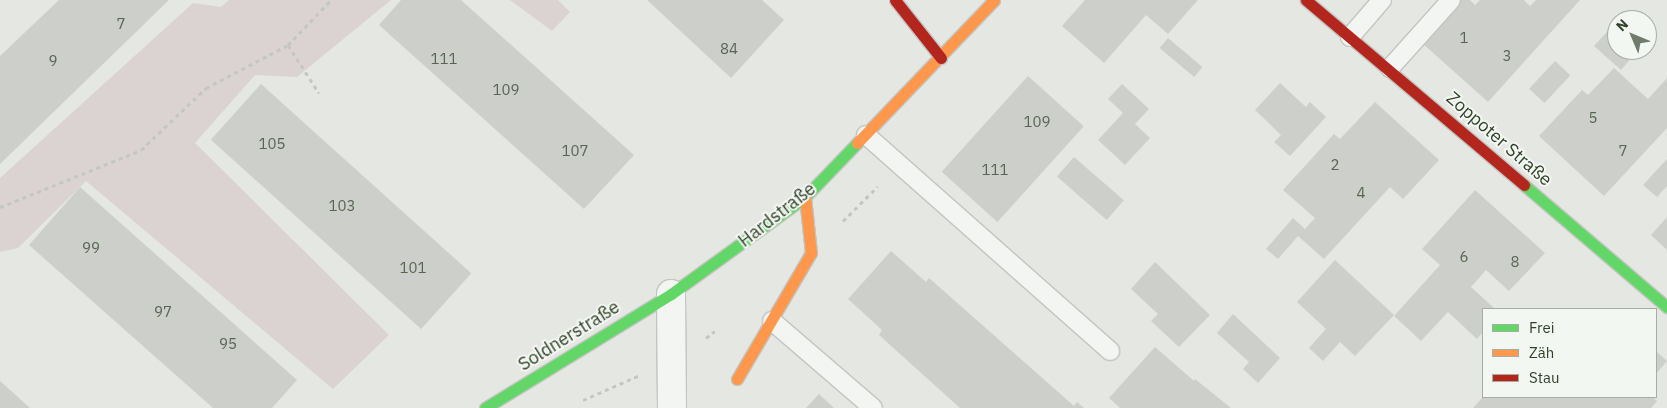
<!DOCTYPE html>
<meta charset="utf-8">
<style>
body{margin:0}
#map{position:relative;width:1667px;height:408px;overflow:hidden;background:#e5e7e3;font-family:"IBM Plex Sans",sans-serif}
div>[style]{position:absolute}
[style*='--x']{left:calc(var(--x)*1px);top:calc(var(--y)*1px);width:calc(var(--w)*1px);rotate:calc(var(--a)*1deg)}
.green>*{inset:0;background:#dbd3d2}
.building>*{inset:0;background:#cdcfcb;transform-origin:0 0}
.path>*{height:3px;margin-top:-1.5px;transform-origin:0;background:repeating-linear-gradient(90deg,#c3c6c2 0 4px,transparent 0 8px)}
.roads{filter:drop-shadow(1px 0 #c3c5c1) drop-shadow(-1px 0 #c3c5c1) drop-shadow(0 1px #c3c5c1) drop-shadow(0 -1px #c3c5c1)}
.lane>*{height:18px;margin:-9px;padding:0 9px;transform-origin:9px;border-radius:9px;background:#f3f5f2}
.street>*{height:28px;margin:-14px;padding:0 14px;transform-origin:14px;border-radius:14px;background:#f3f5f2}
.fast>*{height:11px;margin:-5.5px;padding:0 5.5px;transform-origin:5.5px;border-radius:5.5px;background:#63d668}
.slow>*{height:11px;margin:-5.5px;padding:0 5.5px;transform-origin:5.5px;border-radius:5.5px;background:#ff974d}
.jam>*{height:11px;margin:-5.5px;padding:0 5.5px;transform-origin:5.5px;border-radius:5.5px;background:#b3261e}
span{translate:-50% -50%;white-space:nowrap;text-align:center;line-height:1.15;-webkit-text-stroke:4px #f3f7f1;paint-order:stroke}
.number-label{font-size:15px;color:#586553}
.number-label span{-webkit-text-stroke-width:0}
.street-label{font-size:18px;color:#30412a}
.legend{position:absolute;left:1482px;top:308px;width:175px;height:90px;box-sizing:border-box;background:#f3f7f1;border:1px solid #a5aea1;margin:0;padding:6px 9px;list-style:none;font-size:15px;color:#30412a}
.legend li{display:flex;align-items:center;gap:10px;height:25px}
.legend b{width:25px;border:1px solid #a5aea1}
.north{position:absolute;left:1607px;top:10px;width:50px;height:50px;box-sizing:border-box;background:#f3f7f1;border:1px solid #a5aea1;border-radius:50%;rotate:315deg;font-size:14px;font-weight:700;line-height:20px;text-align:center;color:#30412a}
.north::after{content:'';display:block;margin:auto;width:18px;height:22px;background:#6f7b6b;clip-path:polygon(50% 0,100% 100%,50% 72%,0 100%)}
</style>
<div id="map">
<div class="green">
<div style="clip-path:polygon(229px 0,391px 0,297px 77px,255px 75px,195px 143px,389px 335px,333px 389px,86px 181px,18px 248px,0 252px,0 178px,193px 3px,221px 7px)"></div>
<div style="clip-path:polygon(510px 0,558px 0,570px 12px,552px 31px)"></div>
</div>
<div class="building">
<div style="clip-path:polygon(59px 0,169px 0,0 164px,0 56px)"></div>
<div style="clip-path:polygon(401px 0,461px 0,634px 155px,584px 209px,379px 25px)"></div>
<div style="clip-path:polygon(647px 0,762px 0,784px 20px,731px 78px)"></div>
<div style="clip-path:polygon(1085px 0,1198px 0,1168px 34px,1146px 15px,1104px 63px,1062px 26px)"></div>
<div style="clip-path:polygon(1461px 0,1470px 0,1475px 5px,1480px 0,1524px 0,1530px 6px,1536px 0,1580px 0,1488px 102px,1422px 43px)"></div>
<div style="clip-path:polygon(1617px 21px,1617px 50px,1638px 50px,1621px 70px,1594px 46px)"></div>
<div style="left:1168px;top:38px;width:45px;height:13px;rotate:40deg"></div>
<div style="left:1555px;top:61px;width:21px;height:38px;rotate:43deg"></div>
<div style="clip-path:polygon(1614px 68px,1648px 99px,1667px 78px,1667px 128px,1604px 196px,1539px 136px,1582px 90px,1588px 95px)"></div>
<div style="left:1028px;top:76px;width:75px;height:129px;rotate:42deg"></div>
<div style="clip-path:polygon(1280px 83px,1306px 107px,1310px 102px,1326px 117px,1290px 156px,1274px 142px,1281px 135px,1255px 110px)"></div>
<div style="left:261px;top:84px;width:283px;height:75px;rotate:42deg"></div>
<div style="clip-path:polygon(1122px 84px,1149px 109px,1135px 124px,1150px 138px,1125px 165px,1098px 140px,1123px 113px,1108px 99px)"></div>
<div style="clip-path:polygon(1375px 102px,1439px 160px,1403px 199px,1390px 187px,1324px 259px,1298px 236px,1278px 259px,1266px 249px,1293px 218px,1305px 229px,1315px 218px,1283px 190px,1334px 134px,1340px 139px)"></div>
<div style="left:1074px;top:157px;width:66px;height:26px;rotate:41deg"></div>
<div style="clip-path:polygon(1667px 159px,1667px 186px,1657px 197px,1643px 185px)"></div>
<div style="clip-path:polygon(80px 187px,297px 380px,272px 408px,213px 408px,29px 245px)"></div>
<div style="clip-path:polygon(1475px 190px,1545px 253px,1509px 291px,1486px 270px,1471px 287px,1495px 309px,1483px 309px,1483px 332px,1477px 339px,1448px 312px,1421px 341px,1394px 316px,1440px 265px,1422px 249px)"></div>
<div style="clip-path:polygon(1667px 217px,1667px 250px,1651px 235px)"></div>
<div style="clip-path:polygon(891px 251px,926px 282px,929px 278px,1074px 406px,1077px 402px,1084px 408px,960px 408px,879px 335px,882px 330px,848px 299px)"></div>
<div style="clip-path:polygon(1335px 260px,1394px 315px,1355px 356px,1340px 342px,1323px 361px,1309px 348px,1326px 329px,1297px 302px)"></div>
<div style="clip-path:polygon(1155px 262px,1210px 315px,1179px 347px,1151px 321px,1158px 314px,1131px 289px)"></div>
<div style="clip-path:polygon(1233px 314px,1280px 358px,1258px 383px,1243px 369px,1249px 362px,1217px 333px)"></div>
<div style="clip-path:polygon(1155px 347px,1194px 381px,1195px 379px,1231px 408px,1120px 408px,1109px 398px)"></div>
<div style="clip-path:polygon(1656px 351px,1667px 361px,1656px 374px)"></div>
<div style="clip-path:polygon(0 381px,30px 408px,0 408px)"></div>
<div style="clip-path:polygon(819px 394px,834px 408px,806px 408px)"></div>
<div style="clip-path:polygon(1483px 397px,1653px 397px,1657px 401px,1651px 408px,1473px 408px)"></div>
</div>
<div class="path">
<div style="--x:288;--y:45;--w:57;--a:57.1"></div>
<div style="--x:0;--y:207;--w:152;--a:-22"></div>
<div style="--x:141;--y:150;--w:90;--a:-43.6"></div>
<div style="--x:206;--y:88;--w:93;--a:-27.7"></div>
<div style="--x:288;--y:45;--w:62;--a:-46.3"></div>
<div style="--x:843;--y:221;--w:49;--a:-45"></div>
<div style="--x:706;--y:338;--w:11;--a:-38"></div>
<div style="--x:583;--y:400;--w:60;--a:-23.6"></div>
</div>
<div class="roads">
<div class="lane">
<div style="--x:1350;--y:37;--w:49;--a:-49.1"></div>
<div style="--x:1390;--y:68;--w:91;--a:-48.1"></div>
<div style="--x:866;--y:135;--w:326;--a:41.5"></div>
<div style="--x:772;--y:321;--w:133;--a:40.7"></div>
</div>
<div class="street">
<div style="--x:671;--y:294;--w:114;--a:89.5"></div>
</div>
<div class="fast">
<div style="--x:1524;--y:185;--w:188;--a:40.5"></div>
<div style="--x:485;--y:408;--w:218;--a:-31.5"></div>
<div style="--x:671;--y:294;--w:165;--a:-35.9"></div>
<div style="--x:805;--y:197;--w:75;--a:-46.1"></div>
</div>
<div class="slow">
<div style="--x:857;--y:143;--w:198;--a:-46.2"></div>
<div style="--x:737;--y:379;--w:146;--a:-59.6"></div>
<div style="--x:811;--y:253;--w:56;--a:-96.1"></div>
</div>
<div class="jam">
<div style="--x:895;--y:0;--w:74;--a:51.6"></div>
<div style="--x:1306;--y:0;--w:286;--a:40.3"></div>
</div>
</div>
<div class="number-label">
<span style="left:121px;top:24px">7</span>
<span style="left:1464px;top:38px">1</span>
<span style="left:729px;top:49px">84</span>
<span style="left:1507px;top:56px">3</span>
<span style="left:444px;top:59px">111</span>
<span style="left:53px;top:61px">9</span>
<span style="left:506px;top:90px">109</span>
<span style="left:1593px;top:118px">5</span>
<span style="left:1037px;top:122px">109</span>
<span style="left:272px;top:144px">105</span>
<span style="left:575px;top:151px">107</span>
<span style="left:1623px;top:151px">7</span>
<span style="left:1335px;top:165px">2</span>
<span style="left:995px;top:170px">111</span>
<span style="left:1361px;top:193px">4</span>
<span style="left:342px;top:206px">103</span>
<span style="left:91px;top:248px">99</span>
<span style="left:1464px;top:257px">6</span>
<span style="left:1515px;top:262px">8</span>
<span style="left:413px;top:268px">101</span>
<span style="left:163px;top:312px">97</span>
<span style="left:228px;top:344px">95</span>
</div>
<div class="street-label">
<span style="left:1499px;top:139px;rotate:41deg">Zoppoter Straße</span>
<span style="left:777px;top:215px;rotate:-38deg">Hardstraße</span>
<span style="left:569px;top:336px;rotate:-32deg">Soldnerstraße</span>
</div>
<ul class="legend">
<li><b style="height:6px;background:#63d668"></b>Frei</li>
<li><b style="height:6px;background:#ff974d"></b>Zäh</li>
<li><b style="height:6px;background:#b3261e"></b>Stau</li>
</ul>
<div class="north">N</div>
</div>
